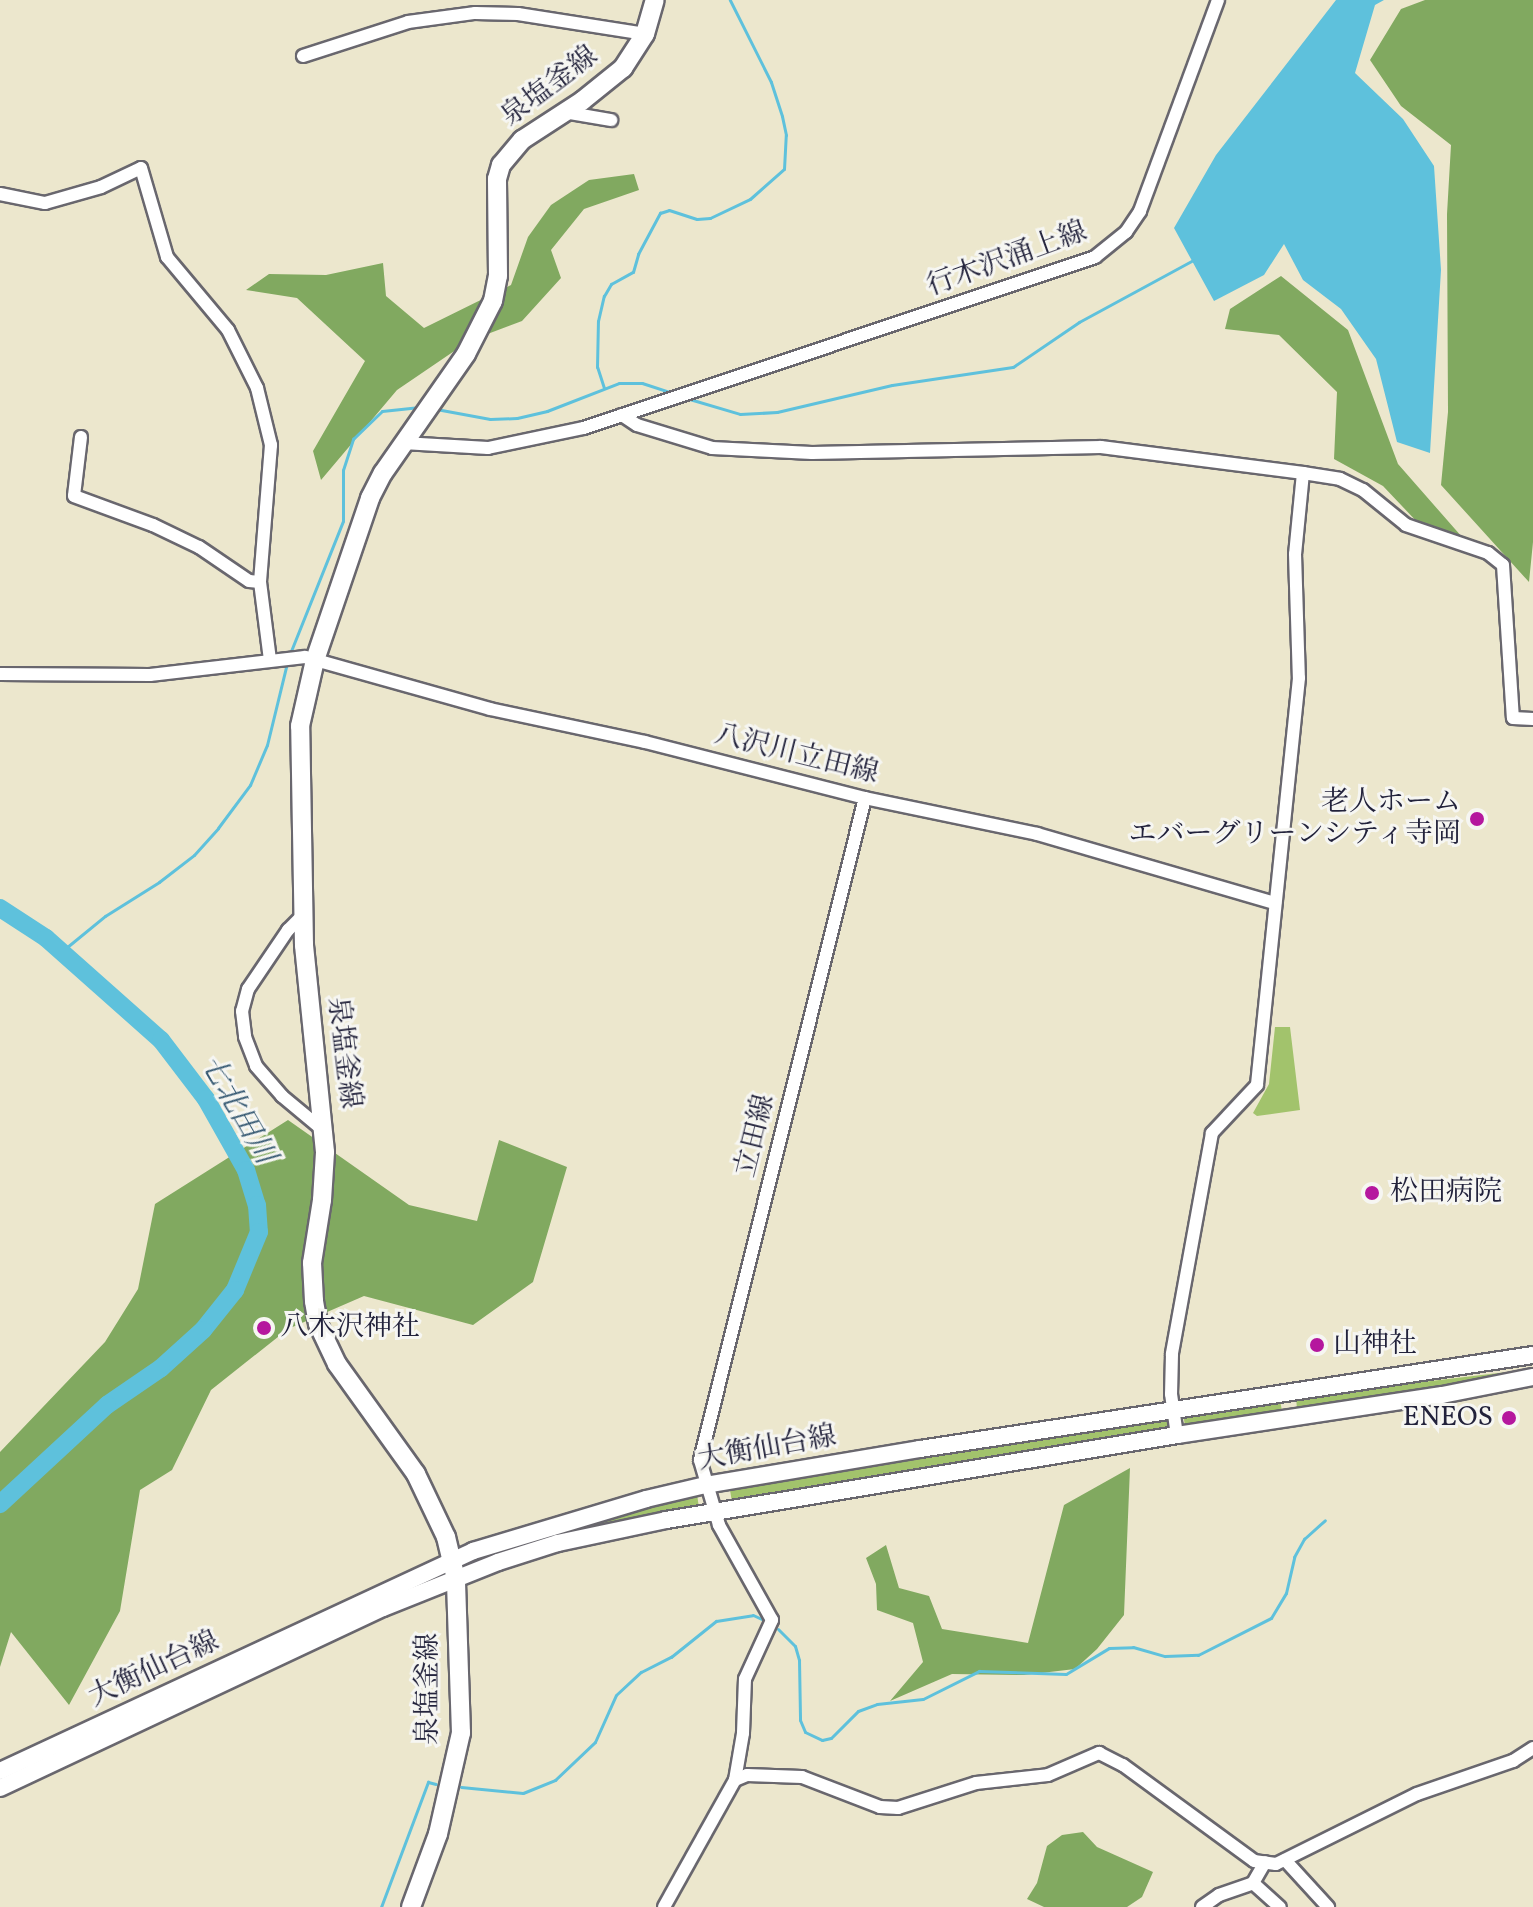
<!DOCTYPE html>
<meta charset="utf-8">
<style>
body{margin:0}
#map{position:relative;width:1533px;height:1907px;overflow:hidden;background:#ece7cd;font-family:Vollkorn,"Noto Serif JP",serif}
div>[style]{position:absolute}
[style*='--x']{left:calc(var(--x)*1px);top:calc(var(--y)*1px);width:calc(var(--w)*1px);rotate:calc(var(--a)*1deg)}
.green>*{inset:0;background:#a2c36c;transform-origin:0 0}
.forest>*{inset:0;background:#81a960}
.water>*{inset:0;background:#5ec1dc}
.stream>*{height:3px;margin:-1.5px;padding:0 1.5px;transform-origin:1.5px;border-radius:1.5px;background:#5ec1dc}
.river>*{height:18px;margin:-9px;padding:0 9px;transform-origin:9px;border-radius:9px;background:#5ec1dc}
.roads{filter:drop-shadow(2px 0 #69676e) drop-shadow(-2px 0 #69676e) drop-shadow(0 2px #69676e) drop-shadow(0 -2px #69676e)}
.street>*{height:12px;margin:-6px;padding:0 6px;transform-origin:6px;border-radius:6px;background:#fff}
.secondary>*{height:16px;margin:-8px;padding:0 8px;transform-origin:8px;border-radius:8px;background:#fff}
.primary>*{height:18px;margin:-9px;padding:0 9px;transform-origin:9px;border-radius:9px;background:#fff}
.dots>*{width:22px;height:22px;translate:-50% -50%;box-sizing:border-box;border:4px solid #f6f6f2;border-radius:50%}
span{translate:-50% -50%;white-space:nowrap;text-align:center;line-height:1.15;-webkit-text-stroke:6px #f6f6f2;paint-order:stroke}
.street-label{font-size:28px;color:#22223b}
.poi-label{font-size:28px;color:#22223b}
.right{translate:-100% -50%;text-align:right}
.left{translate:0 -50%;text-align:left}
.water-label{font-size:30px;color:#375a73;font-style:italic}
</style>
<div id="map">
<div class="green">
<div style="clip-path:polygon(1275px 1027px,1290px 1027px,1300px 1110px,1257px 1116px,1253px 1113px,1269px 1084px)"></div>
<div style="clip-path:polygon(1507px 1372px,1420px 1391px,1297px 1409px,1296px 1397px)"></div>
<div style="left:1280px;top:1400px;width:11px;height:98px;rotate:80deg"></div>
<div style="left:1168px;top:1417px;width:13px;height:444px;rotate:81deg"></div>
<div style="clip-path:polygon(697px 1494px,699px 1508px,535px 1540px,479px 1556px,646px 1504px)"></div>
</div>
<div class="forest">
<div style="clip-path:polygon(1425px 0,1533px 0,1533px 542px,1529px 582px,1441px 485px,1448px 412px,1447px 214px,1451px 145px,1401px 106px,1370px 60px,1401px 9px)"></div>
<div style="clip-path:polygon(634px 174px,639px 190px,584px 209px,551px 250px,561px 278px,522px 321px,469px 341px,397px 390px,321px 480px,313px 451px,365px 361px,297px 298px,246px 290px,269px 274px,326px 275px,383px 263px,386px 296px,424px 328px,511px 285px,528px 237px,551px 205px,589px 180px)"></div>
<div style="clip-path:polygon(1281px 276px,1348px 330px,1398px 464px,1469px 545px,1420px 525px,1383px 486px,1334px 459px,1337px 392px,1279px 335px,1225px 329px,1230px 309px)"></div>
<div style="clip-path:polygon(288px 1120px,409px 1205px,477px 1221px,499px 1140px,567px 1167px,533px 1282px,473px 1325px,364px 1296px,288px 1329px,211px 1390px,172px 1470px,140px 1490px,120px 1611px,69px 1705px,11px 1632px,0 1667px,0 1452px,105px 1342px,138px 1289px,155px 1204px)"></div>
<div style="clip-path:polygon(1130px 1468px,1124px 1615px,1097px 1649px,1075px 1669px,1024px 1675px,952px 1674px,890px 1701px,923px 1662px,913px 1623px,877px 1610px,876px 1584px,866px 1558px,886px 1545px,899px 1588px,929px 1596px,942px 1629px,1028px 1643px,1064px 1505px)"></div>
<div style="clip-path:polygon(1083px 1832px,1097px 1847px,1153px 1872px,1142px 1897px,1127px 1907px,1044px 1907px,1027px 1899px,1037px 1883px,1047px 1846px,1062px 1835px)"></div>
</div>
<div class="water">
<div style="clip-path:polygon(1336px 0,1384px 0,1375px 5px,1355px 73px,1403px 119px,1434px 166px,1441px 270px,1430px 453px,1397px 442px,1376px 359px,1341px 309px,1303px 280px,1284px 244px,1264px 275px,1214px 301px,1174px 228px,1216px 155px)"></div>
</div>
<div class="stream">
<div style="--x:604;--y:388;--w:22;--a:-108"></div>
<div style="--x:597;--y:367;--w:46;--a:-88.8"></div>
<div style="--x:598;--y:321;--w:26;--a:-77"></div>
<div style="--x:604;--y:296;--w:14;--a:-60"></div>
<div style="--x:611;--y:284;--w:25;--a:-29"></div>
<div style="--x:633;--y:272;--w:19;--a:-74"></div>
<div style="--x:638;--y:254;--w:47;--a:-61.8"></div>
<div style="--x:660;--y:213;--w:9;--a:-18"></div>
<div style="--x:669;--y:210;--w:29;--a:18"></div>
<div style="--x:697;--y:219;--w:13;--a:-4"></div>
<div style="--x:710;--y:218;--w:44;--a:-25.4"></div>
<div style="--x:750;--y:199;--w:45;--a:-41.4"></div>
<div style="--x:784;--y:169;--w:34;--a:-87"></div>
<div style="--x:786;--y:135;--w:19;--a:-102"></div>
<div style="--x:782;--y:116;--w:36;--a:-108"></div>
<div style="--x:771;--y:82;--w:92;--a:-116.6"></div>
<div style="--x:686;--y:398;--w:56;--a:16.5"></div>
<div style="--x:740;--y:414;--w:37;--a:-3"></div>
<div style="--x:777;--y:412;--w:118;--a:-13.2"></div>
<div style="--x:892;--y:385;--w:122;--a:-8.5"></div>
<div style="--x:1013;--y:367;--w:80;--a:-34.3"></div>
<div style="--x:1079;--y:322;--w:130;--a:-28.5"></div>
<div style="--x:436;--y:409;--w:55;--a:10.5"></div>
<div style="--x:490;--y:419;--w:27;--a:-2"></div>
<div style="--x:517;--y:418;--w:31;--a:-13"></div>
<div style="--x:547;--y:411;--w:77;--a:-21.3"></div>
<div style="--x:619;--y:383;--w:23;--a:0"></div>
<div style="--x:642;--y:383;--w:35;--a:18"></div>
<div style="--x:289;--y:656;--w:145;--a:-68.2"></div>
<div style="--x:343;--y:521;--w:51;--a:-90"></div>
<div style="--x:343;--y:470;--w:33;--a:-72"></div>
<div style="--x:353;--y:439;--w:40;--a:-44"></div>
<div style="--x:382;--y:411;--w:38;--a:-6"></div>
<div style="--x:61;--y:952;--w:57;--a:-39.3"></div>
<div style="--x:105;--y:916;--w:64;--a:-32.2"></div>
<div style="--x:159;--y:882;--w:44;--a:-37.6"></div>
<div style="--x:194;--y:855;--w:36;--a:-48"></div>
<div style="--x:218;--y:828;--w:54;--a:-53.3"></div>
<div style="--x:250;--y:785;--w:43;--a:-67"></div>
<div style="--x:267;--y:745;--w:84;--a:-76.3"></div>
<div style="--x:778;--y:1629;--w:24;--a:45"></div>
<div style="--x:795;--y:1646;--w:15;--a:74"></div>
<div style="--x:799;--y:1660;--w:60;--a:89"></div>
<div style="--x:800;--y:1720;--w:13;--a:67"></div>
<div style="--x:805;--y:1732;--w:19;--a:25"></div>
<div style="--x:822;--y:1740;--w:9;--a:-13"></div>
<div style="--x:831;--y:1738;--w:38;--a:-45"></div>
<div style="--x:858;--y:1711;--w:20;--a:-20"></div>
<div style="--x:877;--y:1704;--w:46;--a:-6.2"></div>
<div style="--x:923;--y:1699;--w:63;--a:-26.6"></div>
<div style="--x:979;--y:1671;--w:87;--a:2"></div>
<div style="--x:1066;--y:1674;--w:50;--a:-31.2"></div>
<div style="--x:1109;--y:1648;--w:24;--a:-2"></div>
<div style="--x:1133;--y:1647;--w:33;--a:16"></div>
<div style="--x:1165;--y:1656;--w:33;--a:-2"></div>
<div style="--x:1198;--y:1655;--w:82;--a:-26.9"></div>
<div style="--x:1271;--y:1618;--w:29;--a:-59"></div>
<div style="--x:1286;--y:1593;--w:37;--a:-77"></div>
<div style="--x:1294;--y:1557;--w:21;--a:-61"></div>
<div style="--x:1304;--y:1539;--w:28;--a:-42"></div>
<div style="--x:461;--y:1787;--w:62;--a:5.5"></div>
<div style="--x:523;--y:1793;--w:35;--a:-22"></div>
<div style="--x:555;--y:1780;--w:55;--a:-43.5"></div>
<div style="--x:595;--y:1742;--w:51;--a:-65.9"></div>
<div style="--x:616;--y:1695;--w:34;--a:-43"></div>
<div style="--x:641;--y:1672;--w:34;--a:-27"></div>
<div style="--x:671;--y:1657;--w:58;--a:-38.7"></div>
<div style="--x:716;--y:1621;--w:37;--a:-9"></div>
<div style="--x:753;--y:1615;--w:14;--a:25"></div>
<div style="--x:381;--y:1907;--w:134;--a:-69.4"></div>
<div style="--x:428;--y:1782;--w:8;--a:14"></div>
</div>
<div class="river">
<div style="--x:0;--y:908;--w:55;--a:33.1"></div>
<div style="--x:46;--y:938;--w:154;--a:41.6"></div>
<div style="--x:161;--y:1040;--w:74;--a:52.7"></div>
<div style="--x:206;--y:1099;--w:81;--a:60.6"></div>
<div style="--x:246;--y:1170;--w:37;--a:73"></div>
<div style="--x:257;--y:1205;--w:27;--a:86"></div>
<div style="--x:259;--y:1232;--w:63;--a:112.5"></div>
<div style="--x:235;--y:1290;--w:51;--a:128.7"></div>
<div style="--x:203;--y:1330;--w:57;--a:137.9"></div>
<div style="--x:161;--y:1368;--w:65;--a:145.6"></div>
<div style="--x:107;--y:1405;--w:146;--a:137.2"></div>
</div>
<div class="roads">
<div class="street">
<div style="--x:303;--y:56;--w:110;--a:-17.9"></div>
<div style="--x:408;--y:22;--w:68;--a:-7.7"></div>
<div style="--x:475;--y:13;--w:43;--a:1.3"></div>
<div style="--x:518;--y:14;--w:129;--a:8.9"></div>
<div style="--x:564;--y:112;--w:48;--a:9.7"></div>
<div style="--x:0;--y:194;--w:46;--a:11.3"></div>
<div style="--x:45;--y:203;--w:58;--a:-15.9"></div>
<div style="--x:101;--y:187;--w:44;--a:-25.4"></div>
<div style="--x:141;--y:168;--w:93;--a:73.7"></div>
<div style="--x:167;--y:257;--w:95;--a:50.1"></div>
<div style="--x:228;--y:330;--w:65;--a:63.4"></div>
<div style="--x:257;--y:388;--w:59;--a:76.2"></div>
<div style="--x:271;--y:445;--w:137;--a:94.6"></div>
<div style="--x:260;--y:582;--w:79;--a:82.7"></div>
<div style="--x:622;--y:415;--w:18;--a:34"></div>
<div style="--x:637;--y:425;--w:78;--a:17"></div>
<div style="--x:712;--y:448;--w:100;--a:2.9"></div>
<div style="--x:812;--y:453;--w:289;--a:-1.2"></div>
<div style="--x:1101;--y:447;--w:204;--a:7.3"></div>
<div style="--x:1303;--y:473;--w:81;--a:95.6"></div>
<div style="--x:1295;--y:554;--w:124;--a:88.2"></div>
<div style="--x:1299;--y:678;--w:409;--a:95.9"></div>
<div style="--x:1257;--y:1085;--w:66;--a:133.2"></div>
<div style="--x:1212;--y:1133;--w:225;--a:100.3"></div>
<div style="--x:1172;--y:1354;--w:40;--a:91.4"></div>
<div style="--x:1171;--y:1394;--w:41;--a:81.7"></div>
<div style="--x:81;--y:437;--w:59;--a:96.8"></div>
<div style="--x:74;--y:496;--w:84;--a:20.2"></div>
<div style="--x:153;--y:525;--w:51;--a:25.6"></div>
<div style="--x:199;--y:547;--w:60;--a:34.2"></div>
<div style="--x:249;--y:581;--w:11;--a:5"></div>
<div style="--x:403;--y:443;--w:85;--a:3.4"></div>
<div style="--x:488;--y:448;--w:98;--a:-11.8"></div>
<div style="--x:584;--y:428;--w:539;--a:-18.5"></div>
<div style="--x:1095;--y:257;--w:40;--a:-39"></div>
<div style="--x:1126;--y:232;--w:25;--a:-56"></div>
<div style="--x:1140;--y:211;--w:225;--a:-69.7"></div>
<div style="--x:1303;--y:473;--w:37;--a:9"></div>
<div style="--x:1340;--y:479;--w:25;--a:26"></div>
<div style="--x:1363;--y:490;--w:55;--a:39.1"></div>
<div style="--x:1406;--y:525;--w:87;--a:18.9"></div>
<div style="--x:1488;--y:553;--w:19;--a:39"></div>
<div style="--x:1503;--y:565;--w:153;--a:86.3"></div>
<div style="--x:1513;--y:718;--w:20;--a:3"></div>
<div style="--x:0;--y:674;--w:150;--a:0.4"></div>
<div style="--x:150;--y:675;--w:156;--a:-6.6"></div>
<div style="--x:305;--y:657;--w:192;--a:15.7"></div>
<div style="--x:490;--y:709;--w:158;--a:12"></div>
<div style="--x:645;--y:742;--w:227;--a:14.3"></div>
<div style="--x:865;--y:798;--w:176;--a:11.8"></div>
<div style="--x:1037;--y:834;--w:248;--a:16.2"></div>
<div style="--x:302;--y:916;--w:20;--a:135"></div>
<div style="--x:288;--y:930;--w:71;--a:124.1"></div>
<div style="--x:248;--y:989;--w:23;--a:105"></div>
<div style="--x:242;--y:1011;--w:26;--a:83"></div>
<div style="--x:245;--y:1037;--w:31;--a:69"></div>
<div style="--x:256;--y:1066;--w:40;--a:49"></div>
<div style="--x:282;--y:1096;--w:55;--a:39.8"></div>
<div style="--x:735;--y:1780;--w:13;--a:-23"></div>
<div style="--x:747;--y:1775;--w:55;--a:2.1"></div>
<div style="--x:802;--y:1777;--w:84;--a:21"></div>
<div style="--x:880;--y:1807;--w:18;--a:3"></div>
<div style="--x:898;--y:1808;--w:82;--a:-17.8"></div>
<div style="--x:976;--y:1783;--w:72;--a:-6.3"></div>
<div style="--x:1048;--y:1775;--w:56;--a:-23.3"></div>
<div style="--x:1099;--y:1753;--w:27;--a:27"></div>
<div style="--x:1123;--y:1765;--w:162;--a:36.2"></div>
<div style="--x:1254;--y:1861;--w:22;--a:8"></div>
<div style="--x:1276;--y:1864;--w:157;--a:-26.4"></div>
<div style="--x:1417;--y:1794;--w:102;--a:-19"></div>
<div style="--x:1513;--y:1761;--w:24;--a:-33"></div>
<div style="--x:1285;--y:1860;--w:64;--a:47.5"></div>
<div style="--x:1253;--y:1883;--w:36;--a:42"></div>
<div style="--x:664;--y:1907;--w:145;--a:-60.8"></div>
<div style="--x:735;--y:1780;--w:48;--a:-80.3"></div>
<div style="--x:743;--y:1733;--w:54;--a:-87.9"></div>
<div style="--x:745;--y:1679;--w:65;--a:-65.4"></div>
<div style="--x:772;--y:1620;--w:109;--a:-119.2"></div>
<div style="--x:719;--y:1525;--w:68;--a:-106.3"></div>
<div style="--x:700;--y:1460;--w:682;--a:-76"></div>
<div style="--x:1202;--y:1907;--w:21;--a:-35"></div>
<div style="--x:1219;--y:1895;--w:36;--a:-19"></div>
<div style="--x:1253;--y:1883;--w:24;--a:-60"></div>
</div>
<div class="secondary">
<div style="--x:0;--y:1771;--w:522;--a:-24.94"></div>
<div style="--x:473;--y:1551;--w:181;--a:-16.7"></div>
<div style="--x:646;--y:1499;--w:61;--a:-13.3"></div>
<div style="--x:705;--y:1485;--w:218;--a:-9.5"></div>
<div style="--x:920;--y:1449;--w:620;--a:-8.72"></div>
<div style="--x:0;--y:1788;--w:423;--a:-25.2"></div>
<div style="--x:383;--y:1608;--w:124;--a:-21.8"></div>
<div style="--x:498;--y:1562;--w:63;--a:-17.6"></div>
<div style="--x:558;--y:1543;--w:110;--a:-12"></div>
<div style="--x:666;--y:1520;--w:518;--a:-9.44"></div>
<div style="--x:1177;--y:1435;--w:268;--a:-8.6"></div>
<div style="--x:1442;--y:1395;--w:93;--a:-11.2"></div>
</div>
<div class="primary">
<div style="--x:411;--y:1907;--w:78;--a:-69.7"></div>
<div style="--x:438;--y:1834;--w:104;--a:-77.2"></div>
<div style="--x:461;--y:1733;--w:154;--a:-91.9"></div>
<div style="--x:456;--y:1579;--w:43;--a:-103.4"></div>
<div style="--x:446;--y:1537;--w:70;--a:-115.5"></div>
<div style="--x:416;--y:1474;--w:135;--a:-125.7"></div>
<div style="--x:337;--y:1364;--w:44;--a:-115.4"></div>
<div style="--x:318;--y:1324;--w:23;--a:-100"></div>
<div style="--x:314;--y:1301;--w:38;--a:-93"></div>
<div style="--x:312;--y:1263;--w:64;--a:-81"></div>
<div style="--x:322;--y:1200;--w:48;--a:-86.4"></div>
<div style="--x:325;--y:1152;--w:208;--a:-95.8"></div>
<div style="--x:304;--y:945;--w:219;--a:-91"></div>
<div style="--x:300;--y:726;--w:68;--a:-77.2"></div>
<div style="--x:315;--y:660;--w:171;--a:-71.2"></div>
<div style="--x:370;--y:498;--w:28;--a:-63"></div>
<div style="--x:383;--y:473;--w:145;--a:-55.1"></div>
<div style="--x:466;--y:354;--w:59;--a:-63"></div>
<div style="--x:493;--y:301;--w:25;--a:-79"></div>
<div style="--x:498;--y:276;--w:97;--a:-90.6"></div>
<div style="--x:497;--y:179;--w:15;--a:-74"></div>
<div style="--x:501;--y:165;--w:33;--a:-50"></div>
<div style="--x:522;--y:140;--w:72;--a:-33"></div>
<div style="--x:582;--y:101;--w:53;--a:-38.8"></div>
<div style="--x:623;--y:68;--w:40;--a:-57.1"></div>
<div style="--x:645;--y:34;--w:35;--a:-74"></div>
</div>
</div>
<div class="dots">
<div style="left:1477px;top:819px;background:#b5179e"></div>
<div style="left:1372px;top:1193px;background:#b5179e"></div>
<div style="left:264px;top:1328px;background:#b5179e"></div>
<div style="left:1317px;top:1345px;background:#b5179e"></div>
<div style="left:1509px;top:1418px;background:#b5179e"></div>
</div>
<div class="street-label">
<span style="left:550px;top:87px;rotate:-37deg">泉塩釜線</span>
<span style="left:1007px;top:260px;rotate:-20deg">行木沢涌上線</span>
<span style="left:796px;top:755px;rotate:14deg">八沢川立田線</span>
<span style="left:343px;top:1053px;rotate:83deg">泉塩釜線</span>
<span style="left:756px;top:1136px;rotate:-76deg">立田線</span>
<span style="left:767px;top:1449px;rotate:-10deg">大衡仙台線</span>
<span style="left:154px;top:1670px;rotate:-25deg">大衡仙台線</span>
<span style="left:429px;top:1689px;rotate:-90deg">泉塩釜線</span>
</div>
<div class="poi-label">
<span class="right" style="left:1461px;top:819px">老人ホーム<br>エバーグリーンシティ寺岡</span>
<span class="left" style="left:1390px;top:1193px">松田病院</span>
<span class="left" style="left:280px;top:1328px">八木沢神社</span>
<span class="left" style="left:1333px;top:1345px">山神社</span>
<span class="right" style="left:1493px;top:1418px">ENEOS</span>
</div>
<div class="water-label">
<span style="left:237px;top:1110px;rotate:60deg">七北田川</span>
</div>
</div>
